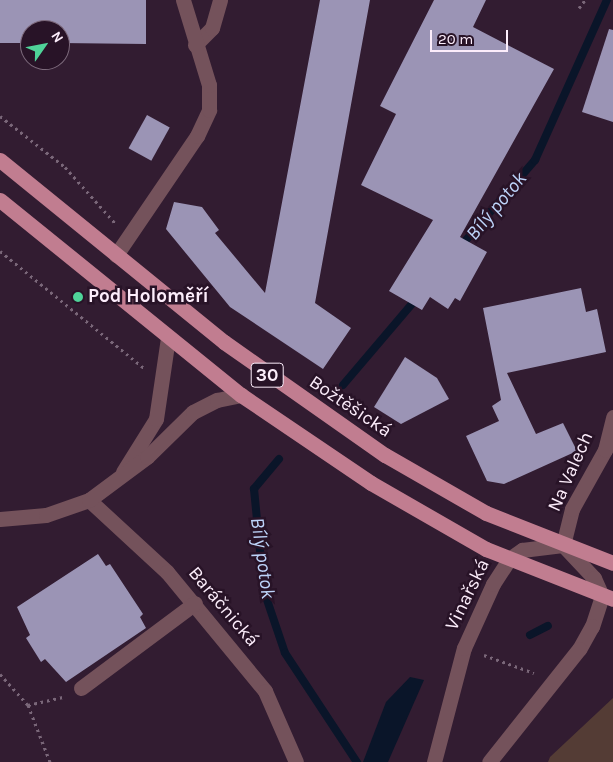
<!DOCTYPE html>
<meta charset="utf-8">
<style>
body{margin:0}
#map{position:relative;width:613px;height:762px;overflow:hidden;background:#321c31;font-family:Karla,sans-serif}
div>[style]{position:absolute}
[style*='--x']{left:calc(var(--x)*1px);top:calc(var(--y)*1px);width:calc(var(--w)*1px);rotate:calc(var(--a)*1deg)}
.green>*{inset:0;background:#543c35}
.water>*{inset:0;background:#0a1529}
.stream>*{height:8px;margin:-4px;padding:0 4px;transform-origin:4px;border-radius:4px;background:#0a1529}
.building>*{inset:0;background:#9b94b5;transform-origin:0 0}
.path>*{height:3px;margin-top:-1.5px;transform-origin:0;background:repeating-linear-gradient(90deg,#7a6779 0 2.5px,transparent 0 6.5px)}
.minor>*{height:15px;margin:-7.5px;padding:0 7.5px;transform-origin:7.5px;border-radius:7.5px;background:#74525b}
.major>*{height:15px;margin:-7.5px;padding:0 7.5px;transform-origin:7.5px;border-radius:7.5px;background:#c17d90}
.dots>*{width:14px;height:14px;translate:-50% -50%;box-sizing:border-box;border:2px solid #281327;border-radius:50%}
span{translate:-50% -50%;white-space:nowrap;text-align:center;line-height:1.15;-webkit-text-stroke:5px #281327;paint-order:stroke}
.shield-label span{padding:1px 4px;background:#281327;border:1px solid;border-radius:4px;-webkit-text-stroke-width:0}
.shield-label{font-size:18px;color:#fcedfb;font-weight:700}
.poi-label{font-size:19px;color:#fcedfb;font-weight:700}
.left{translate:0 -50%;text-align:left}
.street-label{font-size:19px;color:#fcedfb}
.water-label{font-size:20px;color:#bdd3f9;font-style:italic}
.north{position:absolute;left:20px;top:20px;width:50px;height:50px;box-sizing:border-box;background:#281327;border:1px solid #7d6a7c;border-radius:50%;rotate:57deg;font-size:14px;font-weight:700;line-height:20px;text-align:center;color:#fcedfb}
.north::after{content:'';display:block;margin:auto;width:18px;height:22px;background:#4fd399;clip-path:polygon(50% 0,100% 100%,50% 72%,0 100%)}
.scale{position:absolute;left:430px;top:30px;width:78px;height:22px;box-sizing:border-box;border:2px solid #fcedfb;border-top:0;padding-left:6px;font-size:15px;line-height:18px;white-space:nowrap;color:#fcedfb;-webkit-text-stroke:4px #281327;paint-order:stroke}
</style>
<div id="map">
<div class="green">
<div style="clip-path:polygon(613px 698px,613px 762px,548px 762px,550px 757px)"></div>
</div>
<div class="water">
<div style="clip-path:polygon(410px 677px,424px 680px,388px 762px,363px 762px,386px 702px)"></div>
</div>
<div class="stream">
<div style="--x:460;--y:247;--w:115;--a:-49.2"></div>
<div style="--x:535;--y:160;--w:175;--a:-65.8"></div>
<div style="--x:343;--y:385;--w:114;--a:-49.6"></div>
<div style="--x:279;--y:459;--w:39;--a:130"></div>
<div style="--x:254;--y:489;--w:102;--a:84.4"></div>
<div style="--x:264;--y:591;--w:65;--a:71.3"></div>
<div style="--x:285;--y:653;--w:131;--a:56.6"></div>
<div style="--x:530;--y:635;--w:20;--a:-27"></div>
</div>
<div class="building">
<div style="clip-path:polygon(0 0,146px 0,146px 44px,60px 43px,60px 30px,30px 30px,30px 43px,0 43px)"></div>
<div style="clip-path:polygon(320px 0,370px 0,315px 303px,351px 328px,323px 369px,230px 307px,166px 229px,174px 202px,202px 207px,219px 230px,215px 233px,265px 293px)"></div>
<div style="clip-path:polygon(434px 0,486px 0,473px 27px,554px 69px,460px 237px,487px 252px,460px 301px,455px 298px,448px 309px,430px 297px,422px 310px,389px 291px,433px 220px,361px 185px,396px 114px,380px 106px)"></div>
<div style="clip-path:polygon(609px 29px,613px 30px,613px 122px,582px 112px)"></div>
<div style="left:147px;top:115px;width:26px;height:38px;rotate:29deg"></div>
<div style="clip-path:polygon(581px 288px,586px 312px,597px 309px,606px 352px,507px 373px,536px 434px,563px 423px,577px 451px,504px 484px,487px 481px,466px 436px,499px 421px,492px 406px,501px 400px,483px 308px)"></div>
<div style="clip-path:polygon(405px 357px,437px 378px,449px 399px,401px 424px,374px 407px)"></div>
<div style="clip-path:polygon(98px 554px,106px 566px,110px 564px,143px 614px,140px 617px,146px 628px,66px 682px,45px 659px,41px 662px,26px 638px,30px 635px,17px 607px)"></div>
</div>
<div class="path">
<div style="--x:579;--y:8;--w:10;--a:-53"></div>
<div style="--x:0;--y:116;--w:83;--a:38.1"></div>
<div style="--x:65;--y:167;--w:75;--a:48.2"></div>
<div style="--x:0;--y:251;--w:186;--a:39.1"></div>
<div style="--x:484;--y:655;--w:53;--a:19.8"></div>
<div style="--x:0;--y:674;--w:42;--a:47.9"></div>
<div style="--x:28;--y:705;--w:61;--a:68.9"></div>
<div style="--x:28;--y:705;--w:37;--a:-13"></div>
</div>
<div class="minor">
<div style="--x:195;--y:45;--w:24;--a:-45"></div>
<div style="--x:212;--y:28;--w:29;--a:-74"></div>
<div style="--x:116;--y:255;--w:144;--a:-55.8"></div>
<div style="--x:197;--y:136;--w:29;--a:-65"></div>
<div style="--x:209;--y:110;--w:25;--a:-90"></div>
<div style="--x:209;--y:85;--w:89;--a:-107"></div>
<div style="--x:123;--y:472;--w:62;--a:-58.1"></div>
<div style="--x:156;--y:419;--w:82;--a:-81.6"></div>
<div style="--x:89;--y:500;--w:106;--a:42.7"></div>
<div style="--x:167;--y:572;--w:154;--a:50.5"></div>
<div style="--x:265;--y:691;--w:77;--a:66.4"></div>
<div style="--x:0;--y:519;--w:46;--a:-5"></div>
<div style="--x:46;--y:515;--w:46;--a:-19.2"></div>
<div style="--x:89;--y:500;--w:72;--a:-36.6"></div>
<div style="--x:147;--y:457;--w:64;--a:-44.4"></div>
<div style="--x:193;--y:412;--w:27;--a:-27"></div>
<div style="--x:217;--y:400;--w:25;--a:-12"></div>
<div style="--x:563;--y:545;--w:37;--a:-76"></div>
<div style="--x:572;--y:509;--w:68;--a:-60.8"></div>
<div style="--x:605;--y:450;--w:34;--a:-76"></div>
<div style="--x:81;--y:688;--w:142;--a:-36.7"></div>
<div style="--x:434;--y:762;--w:118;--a:-75.3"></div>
<div style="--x:464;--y:648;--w:70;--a:-65.6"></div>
<div style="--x:493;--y:584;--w:30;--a:-57"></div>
<div style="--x:509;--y:559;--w:16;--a:-35"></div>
<div style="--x:522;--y:550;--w:41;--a:-7"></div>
<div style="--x:563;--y:545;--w:45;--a:46.8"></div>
<div style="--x:594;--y:578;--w:20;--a:66"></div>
<div style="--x:602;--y:596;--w:32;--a:108"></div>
<div style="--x:592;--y:626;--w:26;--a:119"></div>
<div style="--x:579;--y:649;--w:144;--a:128.5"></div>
</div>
<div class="major">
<div style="--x:0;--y:160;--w:289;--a:39.1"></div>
<div style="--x:224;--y:342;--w:197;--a:35.1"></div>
<div style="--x:385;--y:455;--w:116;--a:29.9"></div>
<div style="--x:486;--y:513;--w:136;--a:21.5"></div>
<div style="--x:0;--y:200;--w:310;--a:39"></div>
<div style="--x:241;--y:395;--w:157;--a:34.1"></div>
<div style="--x:371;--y:483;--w:133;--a:29.9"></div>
<div style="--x:486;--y:549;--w:136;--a:21.5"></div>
</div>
<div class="dots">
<div style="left:78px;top:297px;background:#4fd399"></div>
</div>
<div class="shield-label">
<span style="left:267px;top:375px">30</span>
</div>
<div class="poi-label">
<span class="left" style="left:88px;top:297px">Pod Holoměří</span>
</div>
<div class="street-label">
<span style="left:350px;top:407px;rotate:34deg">Božtěšická</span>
<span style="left:571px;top:472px;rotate:-66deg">Na Valech</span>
<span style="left:468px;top:595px;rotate:-64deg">Vinařská</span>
<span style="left:223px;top:607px;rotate:50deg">Baráčnická</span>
</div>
<div class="water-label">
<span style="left:496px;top:206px;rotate:-50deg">Bílý potok</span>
<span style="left:263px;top:558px;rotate:82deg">Bílý potok</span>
</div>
<div class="north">N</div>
<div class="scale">20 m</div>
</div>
